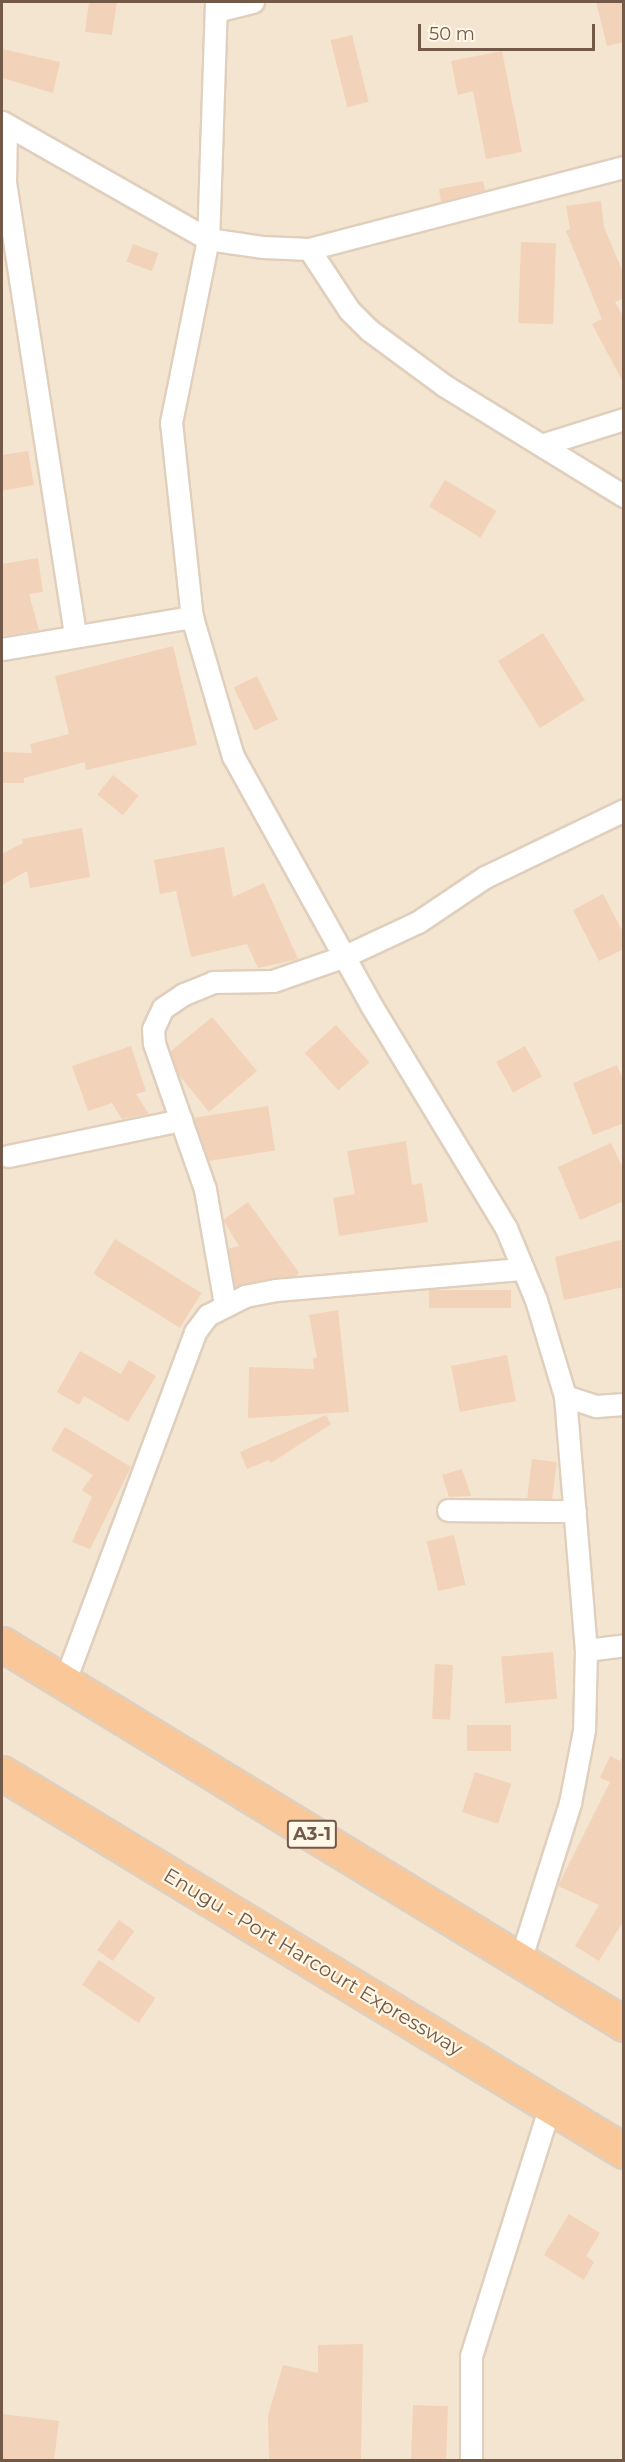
<!DOCTYPE html>
<style>
body{margin:0}
#map{position:relative;width:625px;height:2462px;overflow:hidden;background:#fcf3e1;font-family:Montserrat,sans-serif}
div>[style]{position:absolute}
[style*='--x']{left:calc(var(--x)*1px);top:calc(var(--y)*1px);width:calc(var(--w)*1px);rotate:calc(var(--a)*1deg)}
.residential>*{inset:0;background:#f4e5d0;transform-origin:0 0}
.building>*{inset:0;background:#f2d2b9;transform-origin:0 0}
.roads{filter:drop-shadow(2px 0 #e0cfbd) drop-shadow(-2px 0 #e0cfbd) drop-shadow(0 2px #e0cfbd) drop-shadow(0 -2px #e0cfbd)}
.minor>*{height:21px;margin:-10.5px;padding:0 10.5px;transform-origin:10.5px;border-radius:10.5px;background:#fff}
.trunk>*{height:33px;margin:-16.5px;padding:0 16.5px;transform-origin:16.5px;border-radius:16.5px;background:#fac898}
span{translate:-50% -50%;white-space:nowrap;text-align:center;line-height:1.15;-webkit-text-stroke:4.5px #fff7e7;paint-order:stroke}
.shield-label span{padding:2px 4px;background:#fff7e7;border:2px solid;border-radius:4px;-webkit-text-stroke-width:0}
.shield-label{font-size:18px;color:#735a48;font-weight:700}
.street-label{font-size:20px;color:#735a48}
.frame{position:absolute;inset:0;border:3px solid #735a48;pointer-events:none}
.scale{position:absolute;left:418px;top:24px;width:177px;height:27px;box-sizing:border-box;border:3px solid #735a48;border-top:0;padding-left:8px;font-size:18px;line-height:21px;white-space:nowrap;color:#735a48;-webkit-text-stroke:4px #fff7e7;paint-order:stroke}
</style>
<div id="map">
<div class="residential">
<div style="left:2px;top:2px;width:621px;height:2458px"></div>
</div>
<div class="building">
<div style="clip-path:polygon(89px 2px,117px 2px,112px 35px,85px 32px)"></div>
<div style="clip-path:polygon(596px 2px,624px 2px,624px 42px,607px 46px)"></div>
<div style="left:352px;top:35px;width:69px;height:22px;rotate:76deg"></div>
<div style="clip-path:polygon(2px 49px,60px 62px,53px 93px,2px 78px)"></div>
<div style="clip-path:polygon(502px 51px,522px 152px,486px 159px,473px 91px,458px 95px,451px 61px)"></div>
<div style="clip-path:polygon(483px 181px,485px 190px,441px 202px,439px 189px)"></div>
<div style="clip-path:polygon(601px 201px,604px 227px,624px 275px,624px 298px,615px 302px,624px 318px,624px 384px,592px 324px,602px 319px,566px 231px,570px 229px,566px 206px)"></div>
<div style="left:521px;top:242px;width:35px;height:81px;rotate:2deg"></div>
<div style="left:133px;top:244px;width:27px;height:19px;rotate:20deg"></div>
<div style="clip-path:polygon(28px 451px,34px 485px,2px 491px,2px 455px)"></div>
<div style="left:445px;top:480px;width:60px;height:31px;rotate:31deg"></div>
<div style="clip-path:polygon(38px 558px,43px 592px,29px 594px,39px 630px,2px 636px,2px 564px)"></div>
<div style="left:543px;top:633px;width:79px;height:53px;rotate:58deg"></div>
<div style="clip-path:polygon(173px 646px,197px 745px,86px 770px,85px 762px,24px 778px,24px 783px,2px 783px,2px 752px,32px 753px,30px 744px,69px 734px,55px 676px)"></div>
<div style="left:257px;top:676px;width:48px;height:26px;rotate:64deg"></div>
<div style="left:113px;top:775px;width:33px;height:25px;rotate:39deg"></div>
<div style="clip-path:polygon(82px 828px,90px 877px,30px 888px,27px 871px,2px 885px,2px 854px,23px 843px,22px 839px)"></div>
<div style="clip-path:polygon(224px 847px,233px 897px,264px 883px,298px 959px,258px 968px,247px 944px,191px 957px,176px 891px,160px 894px,154px 860px)"></div>
<div style="clip-path:polygon(603px 894px,624px 934px,624px 949px,599px 961px,573px 910px)"></div>
<div style="clip-path:polygon(212px 1017px,257px 1071px,209px 1112px,179px 1075px,170px 1052px)"></div>
<div style="left:336px;top:1025px;width:50px;height:42px;rotate:48deg"></div>
<div style="clip-path:polygon(131px 1046px,146px 1091px,136px 1094px,149px 1114px,122px 1119px,112px 1103px,88px 1111px,72px 1066px)"></div>
<div style="left:525px;top:1046px;width:35px;height:33px;rotate:61deg"></div>
<div style="clip-path:polygon(617px 1065px,624px 1082px,624px 1123px,593px 1135px,573px 1083px)"></div>
<div style="left:268px;top:1106px;width:45px;height:75px;rotate:81deg"></div>
<div style="clip-path:polygon(406px 1141px,412px 1185px,422px 1183px,428px 1222px,339px 1236px,333px 1198px,355px 1194px,347px 1151px)"></div>
<div style="clip-path:polygon(611px 1143px,624px 1171px,624px 1201px,580px 1220px,558px 1167px)"></div>
<div style="clip-path:polygon(248px 1202px,299px 1273px,296px 1276px,235px 1287px,228px 1249px,239px 1246px,223px 1220px)"></div>
<div style="left:115px;top:1239px;width:102px;height:41px;rotate:32deg"></div>
<div style="clip-path:polygon(624px 1239px,624px 1287px,564px 1300px,555px 1257px)"></div>
<div style="left:511px;top:1290px;width:18px;height:82px;rotate:90deg"></div>
<div style="clip-path:polygon(338px 1310px,349px 1412px,248px 1418px,249px 1367px,314px 1369px,313px 1358px,317px 1358px,309px 1315px)"></div>
<div style="clip-path:polygon(80px 1351px,121px 1374px,129px 1360px,156px 1376px,128px 1422px,84px 1396px,79px 1405px,57px 1392px)"></div>
<div style="left:507px;top:1355px;width:47px;height:57px;rotate:79deg"></div>
<div style="clip-path:polygon(326px 1415px,331px 1424px,271px 1463px,269px 1460px,247px 1469px,240px 1452px)"></div>
<div style="clip-path:polygon(65px 1427px,131px 1467px,90px 1549px,72px 1542px,92px 1497px,82px 1490px,93px 1475px,51px 1450px)"></div>
<div style="left:532px;top:1459px;width:25px;height:39px;rotate:7deg"></div>
<div style="clip-path:polygon(462px 1469px,471px 1496px,449px 1497px,442px 1475px)"></div>
<div style="left:454px;top:1535px;width:51px;height:28px;rotate:77deg"></div>
<div style="left:553px;top:1652px;width:47px;height:52px;rotate:85deg"></div>
<div style="left:435px;top:1664px;width:18px;height:55px;rotate:3deg"></div>
<div style="left:467px;top:1725px;width:44px;height:26px"></div>
<div style="clip-path:polygon(624px 1754px,624px 1920px,599px 1961px,575px 1946px,599px 1905px,558px 1886px,610px 1782px,600px 1778px,610px 1756px,620px 1761px)"></div>
<div style="left:475px;top:1772px;width:38px;height:42px;rotate:18deg"></div>
<div style="left:119px;top:1920px;width:19px;height:37px;rotate:36deg"></div>
<div style="left:99px;top:1960px;width:68px;height:30px;rotate:34deg"></div>
<div style="clip-path:polygon(569px 2214px,600px 2233px,586px 2256px,594px 2262px,584px 2280px,544px 2255px)"></div>
<div style="clip-path:polygon(363px 2344px,361px 2460px,269px 2460px,268px 2416px,283px 2365px,318px 2373px,318px 2345px)"></div>
<div style="left:413px;top:2405px;width:35px;height:55px;rotate:2deg"></div>
<div style="clip-path:polygon(2px 2414px,59px 2421px,54px 2460px,2px 2460px)"></div>
</div>
<div class="roads">
<div class="minor">
<div style="--x:216;--y:2;--w:237;--a:91.9"></div>
<div style="--x:208;--y:239;--w:187;--a:101.4"></div>
<div style="--x:171;--y:422;--w:196;--a:83.9"></div>
<div style="--x:192;--y:617;--w:145;--a:73.6"></div>
<div style="--x:233;--y:756;--w:285;--a:61"></div>
<div style="--x:371;--y:1005;--w:261;--a:58.8"></div>
<div style="--x:506;--y:1228;--w:78;--a:67.4"></div>
<div style="--x:536;--y:1300;--w:100;--a:73.2"></div>
<div style="--x:565;--y:1396;--w:255;--a:85.3"></div>
<div style="--x:586;--y:1650;--w:80;--a:91.4"></div>
<div style="--x:584;--y:1730;--w:74;--a:100.9"></div>
<div style="--x:570;--y:1803;--w:166;--a:107.6"></div>
<div style="--x:216;--y:11;--w:38;--a:-14"></div>
<div style="--x:2;--y:122;--w:237;--a:29.6"></div>
<div style="--x:208;--y:239;--w:56;--a:8.3"></div>
<div style="--x:263;--y:247;--w:46;--a:2.5"></div>
<div style="--x:309;--y:249;--w:325;--a:-14.6"></div>
<div style="--x:6;--y:127;--w:55;--a:91"></div>
<div style="--x:5;--y:182;--w:459;--a:81.2"></div>
<div style="--x:309;--y:249;--w:73;--a:56.7"></div>
<div style="--x:349;--y:310;--w:28;--a:45"></div>
<div style="--x:369;--y:330;--w:94;--a:36.4"></div>
<div style="--x:445;--y:386;--w:210;--a:31.6"></div>
<div style="--x:541;--y:445;--w:87;--a:-17.4"></div>
<div style="--x:2;--y:649;--w:193;--a:-9.6"></div>
<div style="--x:8;--y:1156;--w:177;--a:-11.8"></div>
<div style="--x:225;--y:1304;--w:117;--a:-99.9"></div>
<div style="--x:205;--y:1189;--w:155;--a:-109.3"></div>
<div style="--x:154;--y:1043;--w:14;--a:-94"></div>
<div style="--x:153;--y:1029;--w:23;--a:-65"></div>
<div style="--x:163;--y:1008;--w:25;--a:-34"></div>
<div style="--x:184;--y:994;--w:31;--a:-22"></div>
<div style="--x:213;--y:982;--w:60;--a:-1"></div>
<div style="--x:273;--y:981;--w:76;--a:-19.1"></div>
<div style="--x:345;--y:956;--w:81;--a:-25"></div>
<div style="--x:418;--y:922;--w:81;--a:-33.9"></div>
<div style="--x:485;--y:877;--w:154;--a:-25.7"></div>
<div style="--x:565;--y:1396;--w:33;--a:18"></div>
<div style="--x:596;--y:1406;--w:28;--a:-4"></div>
<div style="--x:448;--y:1510;--w:127;--a:0.5"></div>
<div style="--x:586;--y:1650;--w:38;--a:-7"></div>
<div style="--x:64;--y:1683;--w:375;--a:-69.5"></div>
<div style="--x:195;--y:1332;--w:21;--a:-53"></div>
<div style="--x:208;--y:1315;--w:42;--a:-27.2"></div>
<div style="--x:245;--y:1296;--w:32;--a:-11"></div>
<div style="--x:276;--y:1290;--w:248;--a:-4.9"></div>
<div style="--x:471;--y:2460;--w:104;--a:-90"></div>
<div style="--x:471;--y:2356;--w:262;--a:-72.5"></div>
</div>
<div class="trunk">
<div style="--x:2;--y:1644;--w:729;--a:31.42"></div>
<div style="--x:2;--y:1773;--w:728;--a:31.29"></div>
</div>
</div>
<div class="shield-label">
<span style="left:312px;top:1834px">A3-1</span>
</div>
<div class="street-label">
<span style="left:313px;top:1962px;rotate:31deg">Enugu - Port Harcourt Expressway</span>
</div>
<div class="frame"></div>
<div class="scale">50 m</div>
</div>
